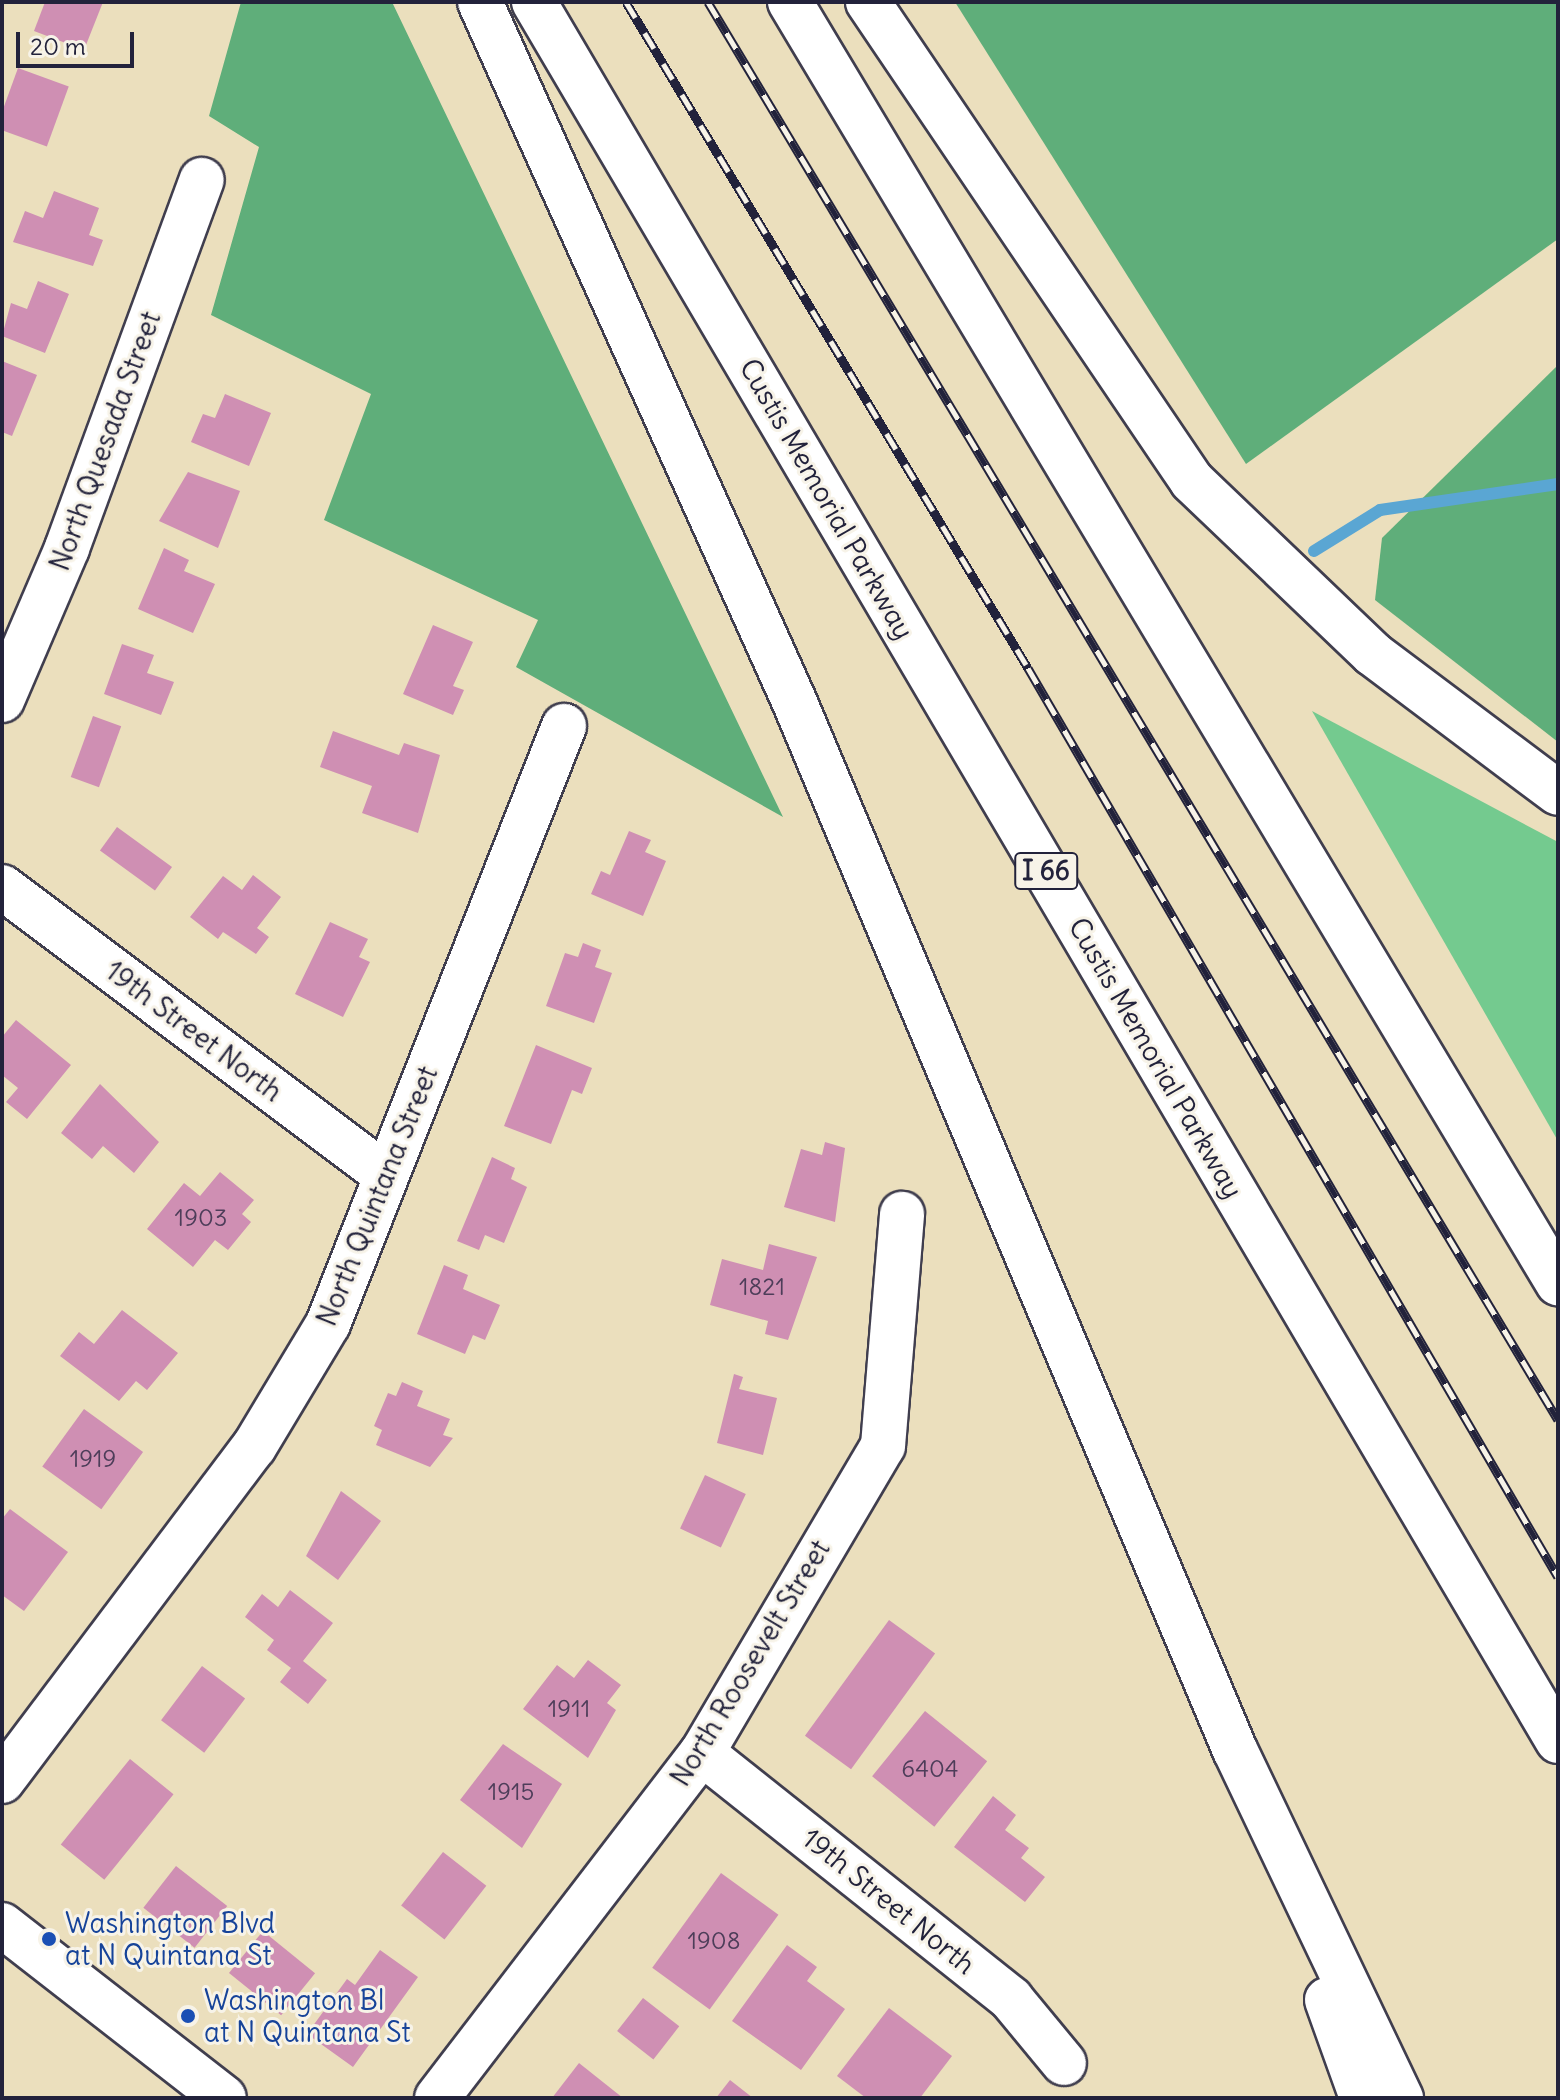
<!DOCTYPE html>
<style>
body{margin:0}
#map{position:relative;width:1560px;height:2100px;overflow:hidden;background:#ebdfbd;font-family:Delius,sans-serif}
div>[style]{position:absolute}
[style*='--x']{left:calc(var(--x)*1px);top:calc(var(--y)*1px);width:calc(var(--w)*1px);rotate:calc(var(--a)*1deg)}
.green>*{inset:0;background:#74ca8f}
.forest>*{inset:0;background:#5fae7a}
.stream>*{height:12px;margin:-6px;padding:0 6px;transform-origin:6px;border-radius:6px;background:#5aa6d3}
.building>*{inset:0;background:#cf8fb3;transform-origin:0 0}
.roads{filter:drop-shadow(2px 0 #403e4e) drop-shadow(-2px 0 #403e4e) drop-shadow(0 2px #403e4e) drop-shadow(0 -2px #403e4e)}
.street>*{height:44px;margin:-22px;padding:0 22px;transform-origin:22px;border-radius:22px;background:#fff}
.secondary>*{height:44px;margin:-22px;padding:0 22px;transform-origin:22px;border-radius:22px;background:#fff}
.highway>*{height:44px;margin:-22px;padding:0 22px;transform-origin:22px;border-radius:22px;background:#fff}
.rail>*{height:9px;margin-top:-4.5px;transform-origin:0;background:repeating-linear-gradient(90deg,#f7f3e8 0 18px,#22223b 0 36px);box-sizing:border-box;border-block:2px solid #22223b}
.dots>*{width:22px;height:22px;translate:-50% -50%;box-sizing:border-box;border:4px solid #f7f3e8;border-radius:50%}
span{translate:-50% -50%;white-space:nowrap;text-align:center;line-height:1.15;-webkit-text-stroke:6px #f7f3e8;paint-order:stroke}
.number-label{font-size:24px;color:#4d3d59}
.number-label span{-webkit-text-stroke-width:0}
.shield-label span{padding:2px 6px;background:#f7f3e8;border:2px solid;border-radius:6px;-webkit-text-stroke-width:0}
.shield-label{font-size:26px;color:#22223b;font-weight:700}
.street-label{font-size:28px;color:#22223b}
.transit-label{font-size:28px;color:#164399}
.left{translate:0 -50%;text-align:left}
.frame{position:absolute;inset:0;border:4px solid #22223b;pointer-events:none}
.scale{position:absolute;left:16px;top:32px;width:118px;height:36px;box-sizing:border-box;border:4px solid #22223b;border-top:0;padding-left:10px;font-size:24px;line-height:28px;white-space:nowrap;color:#22223b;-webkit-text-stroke:6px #f7f3e8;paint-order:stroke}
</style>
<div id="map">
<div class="green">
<div style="clip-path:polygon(1312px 711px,1558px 842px,1558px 1141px)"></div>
</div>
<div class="forest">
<div style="clip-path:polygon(241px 2px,392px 2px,783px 817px,516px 667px,538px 620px,324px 520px,371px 394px,211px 315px,259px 147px,209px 116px)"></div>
<div style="clip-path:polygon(955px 2px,1558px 2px,1558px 239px,1246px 464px)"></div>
<div style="clip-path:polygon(1558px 365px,1558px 742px,1375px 600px,1382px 538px)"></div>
</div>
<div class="stream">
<div style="--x:1314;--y:551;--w:78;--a:-31.8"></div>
<div style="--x:1380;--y:510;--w:180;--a:-8.3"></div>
</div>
<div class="building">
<div style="clip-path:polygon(45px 2px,103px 2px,84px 50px,34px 31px)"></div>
<div style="left:18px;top:68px;width:54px;height:64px;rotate:20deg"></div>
<div style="clip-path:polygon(54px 191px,99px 208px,89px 235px,103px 240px,93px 266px,13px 242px,25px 211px,43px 218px)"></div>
<div style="clip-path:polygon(38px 281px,69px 294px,45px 353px,2px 336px,11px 303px,27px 309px)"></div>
<div style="clip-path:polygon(2px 361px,37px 375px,12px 436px,2px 432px)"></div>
<div style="clip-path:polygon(225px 394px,271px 413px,249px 466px,191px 442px,203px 414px,215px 418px)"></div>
<div style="clip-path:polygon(188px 472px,240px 491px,218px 548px,159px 521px)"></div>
<div style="clip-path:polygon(164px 548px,189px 560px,184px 571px,215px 584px,193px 633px,138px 609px)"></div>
<div style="clip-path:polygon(433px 625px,473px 642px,453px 686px,464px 690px,453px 715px,403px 694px)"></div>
<div style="clip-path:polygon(122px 644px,154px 655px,147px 673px,174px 682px,161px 715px,104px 694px)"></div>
<div style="left:93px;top:716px;width:30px;height:65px;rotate:20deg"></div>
<div style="clip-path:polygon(333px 731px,399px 755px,404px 743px,440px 755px,418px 833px,362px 813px,372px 786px,320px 767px)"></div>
<div style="left:117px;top:827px;width:68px;height:29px;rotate:36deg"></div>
<div style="clip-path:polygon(629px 831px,651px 840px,645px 852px,666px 861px,643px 916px,591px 894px,601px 871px,610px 875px)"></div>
<div style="clip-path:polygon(253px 875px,281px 897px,257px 928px,269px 937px,256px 954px,223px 932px,218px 939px,190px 917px,223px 876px,242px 890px)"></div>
<div style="clip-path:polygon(330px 922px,368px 939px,359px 957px,370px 962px,343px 1017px,295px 994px)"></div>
<div style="clip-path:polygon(583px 943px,601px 950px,595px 967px,612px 973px,594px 1023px,546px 1006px,565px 953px,578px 957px)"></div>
<div style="clip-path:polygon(16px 1020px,71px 1065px,27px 1119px,6px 1102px,18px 1088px,2px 1075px,2px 1037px)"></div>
<div style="clip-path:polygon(536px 1045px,592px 1068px,582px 1094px,572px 1090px,551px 1144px,504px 1126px)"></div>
<div style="clip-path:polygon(100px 1084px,159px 1142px,134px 1173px,103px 1146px,92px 1159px,61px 1133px)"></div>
<div style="clip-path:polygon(825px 1142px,845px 1148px,835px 1222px,784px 1207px,801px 1149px,822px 1155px)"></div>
<div style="clip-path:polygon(492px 1157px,515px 1168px,511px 1179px,527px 1187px,504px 1243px,485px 1235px,479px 1250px,457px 1241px)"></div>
<div style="clip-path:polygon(220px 1172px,254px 1200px,242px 1214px,251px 1222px,228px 1250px,215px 1240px,193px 1267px,147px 1229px,184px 1183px,200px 1196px)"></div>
<div style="clip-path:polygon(769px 1244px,817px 1257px,788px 1340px,765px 1334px,768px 1321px,710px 1305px,722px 1259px,763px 1270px)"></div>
<div style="clip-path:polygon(444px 1265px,468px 1275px,463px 1289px,500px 1305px,485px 1340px,473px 1335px,465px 1354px,417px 1334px)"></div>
<div style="clip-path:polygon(122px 1310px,178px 1353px,147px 1390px,136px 1381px,119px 1401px,60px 1356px,79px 1332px,94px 1344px)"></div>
<div style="clip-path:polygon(734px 1374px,743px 1377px,739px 1389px,777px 1398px,763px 1455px,717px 1443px)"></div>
<div style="clip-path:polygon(402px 1382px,423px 1391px,417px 1406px,450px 1419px,443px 1435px,453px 1438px,430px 1467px,376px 1445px,382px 1430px,374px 1426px,388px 1393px,396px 1396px)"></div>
<div style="left:84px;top:1409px;width:73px;height:71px;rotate:36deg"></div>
<div style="left:705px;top:1475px;width:45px;height:59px;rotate:25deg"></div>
<div style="clip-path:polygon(341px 1491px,381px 1521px,338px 1580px,306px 1556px)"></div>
<div style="clip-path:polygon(10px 1509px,68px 1552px,24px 1611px,2px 1595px,2px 1519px)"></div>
<div style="clip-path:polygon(290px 1590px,333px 1623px,303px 1661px,327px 1680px,308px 1704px,280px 1682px,291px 1668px,267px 1650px,274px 1640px,245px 1617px,262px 1594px,278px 1607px)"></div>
<div style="left:889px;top:1620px;width:57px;height:143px;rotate:36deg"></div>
<div style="clip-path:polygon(588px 1660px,621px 1685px,607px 1703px,616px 1710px,588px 1758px,523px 1709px,557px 1665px,574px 1678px)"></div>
<div style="left:202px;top:1666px;width:54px;height:68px;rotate:37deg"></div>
<div style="left:925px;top:1711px;width:80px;height:84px;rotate:39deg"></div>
<div style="clip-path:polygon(503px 1744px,562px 1784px,522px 1848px,460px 1800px)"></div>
<div style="left:130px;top:1759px;width:56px;height:110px;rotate:39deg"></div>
<div style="clip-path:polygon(993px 1796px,1016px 1815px,1005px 1830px,1029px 1848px,1021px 1858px,1045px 1877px,1025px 1902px,954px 1847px)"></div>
<div style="left:443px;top:1852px;width:55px;height:68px;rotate:38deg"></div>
<div style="left:176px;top:1866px;width:65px;height:53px;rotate:38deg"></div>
<div style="left:721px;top:1873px;width:71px;height:117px;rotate:36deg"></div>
<div style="left:263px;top:1931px;width:67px;height:54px;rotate:39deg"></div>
<div style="clip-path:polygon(787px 1945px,817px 1967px,807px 1981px,845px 2009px,801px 2070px,732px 2021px)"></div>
<div style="clip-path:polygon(380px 1950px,418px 1977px,353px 2067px,307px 2034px,347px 1979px,355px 1985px)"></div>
<div style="left:643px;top:1998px;width:46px;height:42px;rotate:38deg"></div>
<div style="clip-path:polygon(889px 2008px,952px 2056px,920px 2098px,866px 2098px,837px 2076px)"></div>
<div style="clip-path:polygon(579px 2063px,623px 2098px,552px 2098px)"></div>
<div style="clip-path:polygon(730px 2080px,753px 2098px,716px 2098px)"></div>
</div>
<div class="roads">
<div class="street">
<div style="--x:2;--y:700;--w:165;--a:-66.8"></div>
<div style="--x:67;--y:548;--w:392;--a:-69.9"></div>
<div style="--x:2;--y:887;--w:479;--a:36.9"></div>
<div style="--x:702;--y:1753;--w:395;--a:38.5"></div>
<div style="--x:1011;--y:1999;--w:83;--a:50.4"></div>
<div style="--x:2;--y:1781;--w:418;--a:-53"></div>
<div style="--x:254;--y:1447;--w:144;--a:-59"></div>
<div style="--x:328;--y:1324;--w:643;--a:-68.46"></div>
<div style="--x:437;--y:2098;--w:435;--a:-52.5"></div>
<div style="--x:702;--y:1753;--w:356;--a:-59.5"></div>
<div style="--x:883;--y:1446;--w:233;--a:-85.3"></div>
</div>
<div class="secondary">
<div style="--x:2;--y:1925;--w:281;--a:37.9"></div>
</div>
<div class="highway">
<div style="--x:480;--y:2;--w:769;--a:65.8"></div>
<div style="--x:795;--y:703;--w:1136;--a:67.21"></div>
<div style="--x:1235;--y:1750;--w:386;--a:64.5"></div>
<div style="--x:534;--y:2;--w:2018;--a:59.51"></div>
<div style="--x:790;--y:2;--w:1494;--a:59.06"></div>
<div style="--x:868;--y:2;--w:578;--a:55.93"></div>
<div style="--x:1192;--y:481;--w:250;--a:43.7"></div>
<div style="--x:1373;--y:654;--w:231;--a:36.9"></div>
<div style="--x:1327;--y:2000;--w:104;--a:70.3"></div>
</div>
</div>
<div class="rail">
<div style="--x:626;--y:2;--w:778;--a:58.88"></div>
<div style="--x:1028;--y:668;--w:1052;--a:59.76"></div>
<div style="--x:708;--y:2;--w:1653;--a:59.06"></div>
</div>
<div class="dots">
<div style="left:49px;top:1939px;background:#1a4fb4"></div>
<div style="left:188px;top:2016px;background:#1a4fb4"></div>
</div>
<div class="number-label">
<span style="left:201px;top:1218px">1903</span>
<span style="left:762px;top:1287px">1821</span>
<span style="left:93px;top:1459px">1919</span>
<span style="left:569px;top:1709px">1911</span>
<span style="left:930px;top:1769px">6404</span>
<span style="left:511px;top:1792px">1915</span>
<span style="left:714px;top:1941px">1908</span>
</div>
<div class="shield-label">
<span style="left:1046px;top:871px">I 66</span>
</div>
<div class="street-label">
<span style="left:105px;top:441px;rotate:-70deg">North Quesada Street</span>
<span style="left:827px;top:499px;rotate:60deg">Custis Memorial Parkway</span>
<span style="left:194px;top:1031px;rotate:37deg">19th Street North</span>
<span style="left:1156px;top:1058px;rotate:60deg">Custis Memorial Parkway</span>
<span style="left:377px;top:1196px;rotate:-68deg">North Quintana Street</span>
<span style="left:750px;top:1663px;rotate:-59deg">North Roosevelt Street</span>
<span style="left:889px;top:1901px;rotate:39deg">19th Street North</span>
</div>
<div class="transit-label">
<span class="left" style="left:65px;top:1939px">Washington Blvd<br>at N Quintana St</span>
<span class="left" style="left:204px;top:2016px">Washington Bl<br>at N Quintana St</span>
</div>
<div class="frame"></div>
<div class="scale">20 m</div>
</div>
